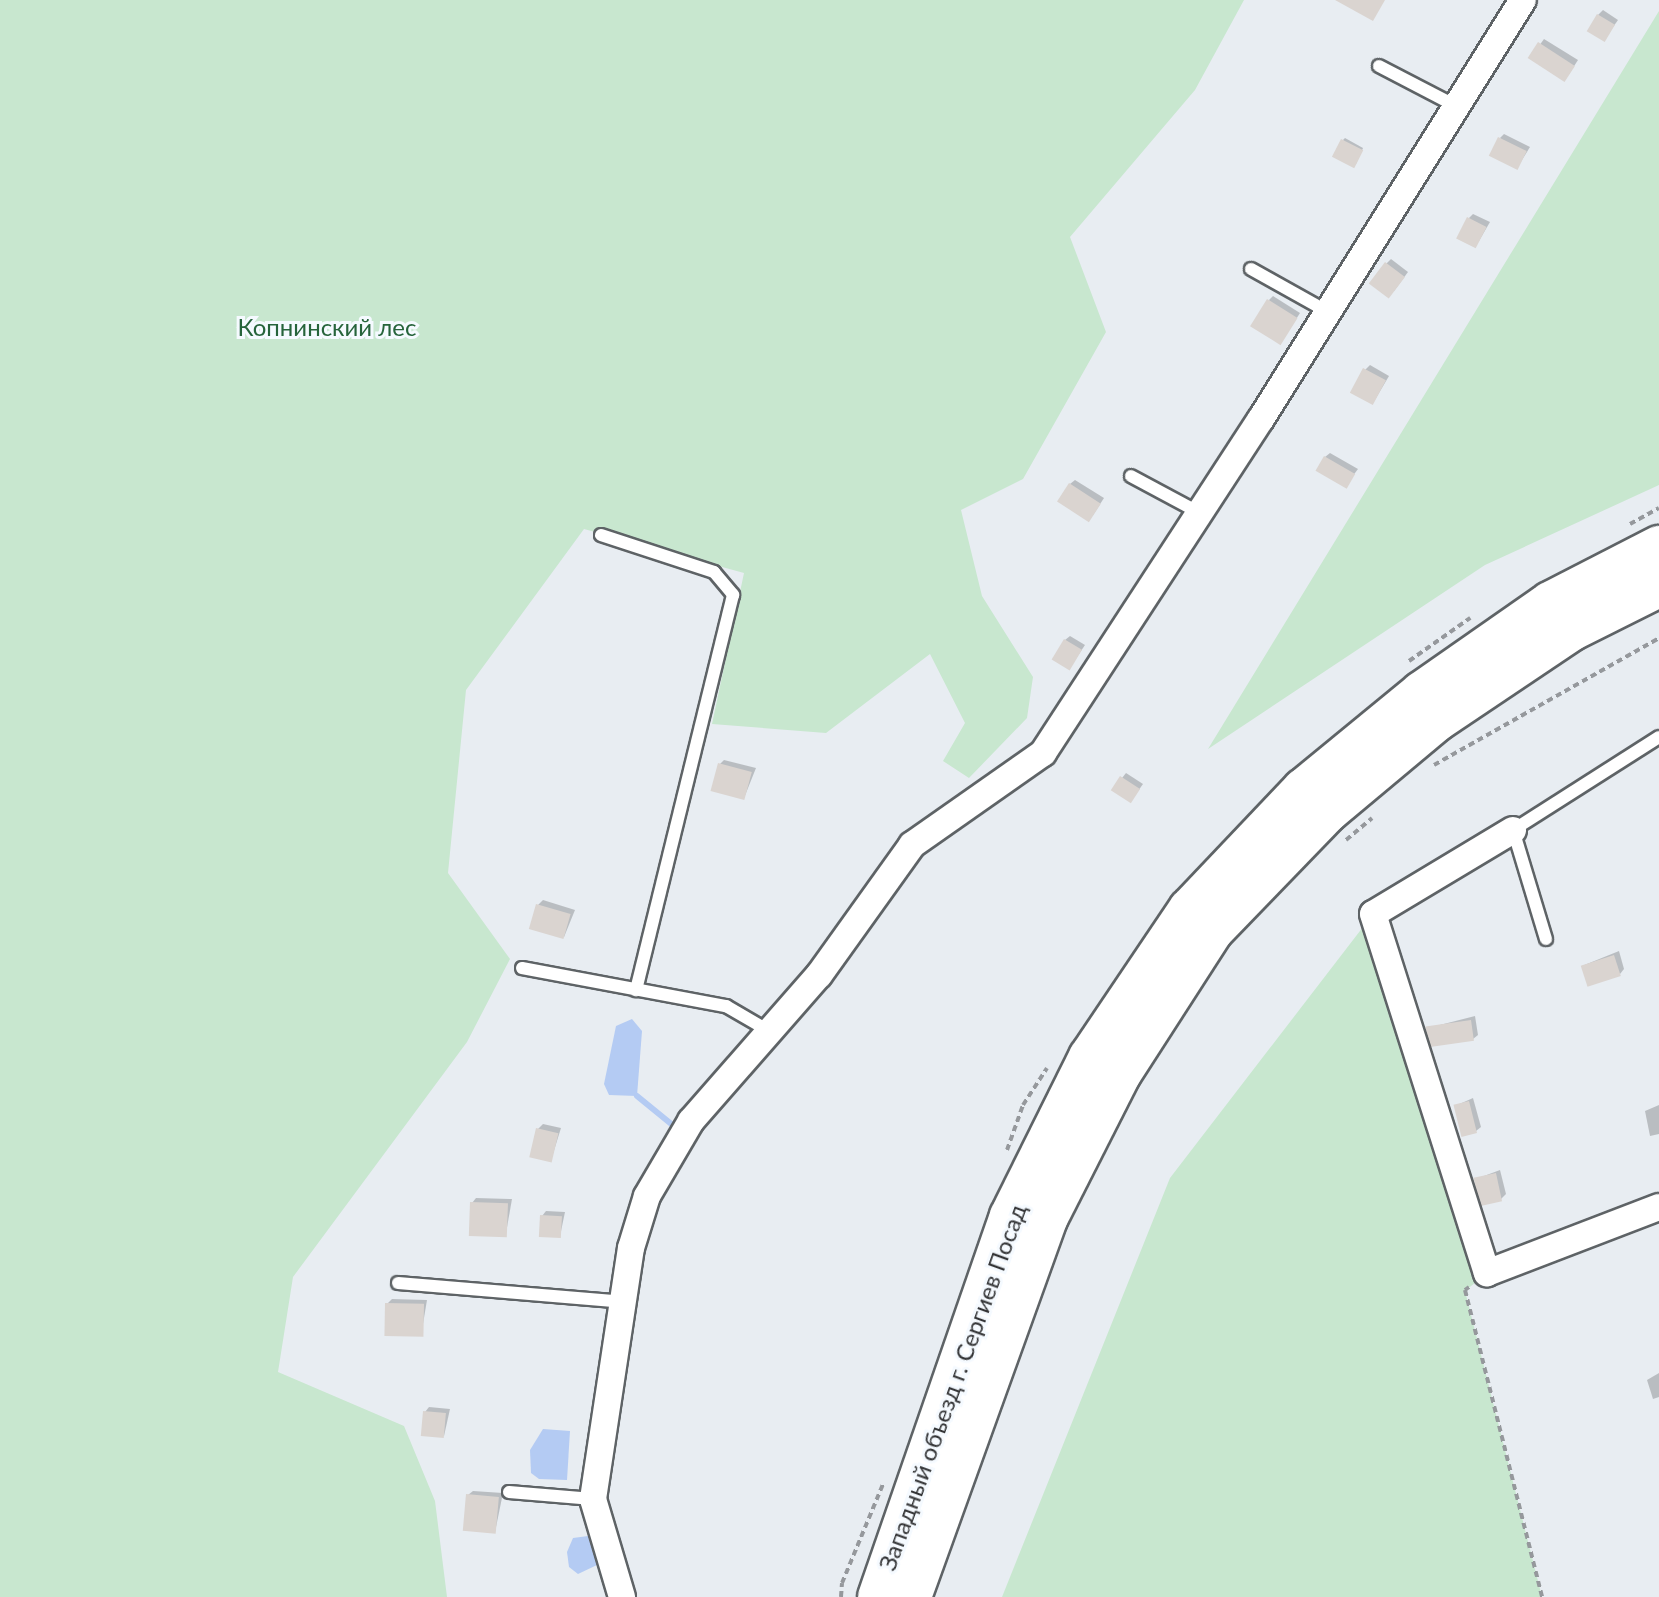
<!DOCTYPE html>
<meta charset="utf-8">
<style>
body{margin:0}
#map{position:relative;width:1659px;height:1597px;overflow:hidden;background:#e8edf2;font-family:Lato,sans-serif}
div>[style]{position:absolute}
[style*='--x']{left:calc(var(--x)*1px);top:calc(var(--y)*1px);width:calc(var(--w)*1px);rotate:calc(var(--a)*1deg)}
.green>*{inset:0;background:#c8e7cf}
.water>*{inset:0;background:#b4cbf3}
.shadow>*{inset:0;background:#0003}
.stream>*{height:6px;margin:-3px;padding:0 3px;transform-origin:3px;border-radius:3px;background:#b4cbf3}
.building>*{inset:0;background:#dad4d0;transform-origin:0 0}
.path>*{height:4px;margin-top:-2px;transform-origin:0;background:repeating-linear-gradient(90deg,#95989c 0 6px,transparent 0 10px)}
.roads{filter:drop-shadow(2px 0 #5e6366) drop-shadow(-2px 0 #5e6366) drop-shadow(0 2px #5e6366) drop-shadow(0 -2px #5e6366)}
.lane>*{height:12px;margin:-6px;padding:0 6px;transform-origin:6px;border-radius:6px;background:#fff}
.street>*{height:26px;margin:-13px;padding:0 13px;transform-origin:13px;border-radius:13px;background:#fff}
.primary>*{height:40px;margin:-20px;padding:0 20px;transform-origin:20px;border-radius:20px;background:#fff}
span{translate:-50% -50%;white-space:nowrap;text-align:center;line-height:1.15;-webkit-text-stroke:6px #f5faff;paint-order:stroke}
.park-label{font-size:24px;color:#26643b}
.street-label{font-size:24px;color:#333436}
</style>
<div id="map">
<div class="green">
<div style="clip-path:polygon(0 0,1244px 0,1195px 90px,1070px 237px,1106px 332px,1023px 479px,961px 510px,982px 596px,1033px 677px,1027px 718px,969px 778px,943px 761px,965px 723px,930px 654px,826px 733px,712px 724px,744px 573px,584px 529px,466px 690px,448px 873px,510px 959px,467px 1042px,293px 1277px,278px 1372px,404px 1426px,435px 1501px,447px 1597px,0 1597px)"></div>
<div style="clip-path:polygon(1659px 11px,1659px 485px,1485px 565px,1208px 749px)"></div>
<div style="clip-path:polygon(1373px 914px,1487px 1273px,1465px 1291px,1542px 1597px,1002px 1597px,1170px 1178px)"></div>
</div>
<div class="water">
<div style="clip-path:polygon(632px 1019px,642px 1031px,637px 1096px,609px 1095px,604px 1084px,616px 1026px)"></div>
<div style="clip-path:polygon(543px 1429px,570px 1431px,567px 1480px,539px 1479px,531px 1473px,530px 1450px)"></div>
<div style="clip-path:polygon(588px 1536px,597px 1565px,578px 1574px,569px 1567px,567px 1552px,573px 1538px)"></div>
</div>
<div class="shadow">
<div style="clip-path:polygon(1603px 10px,1618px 20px,1604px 40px,1598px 15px)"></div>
<div style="clip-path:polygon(1544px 39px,1578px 60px,1569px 74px,1531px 57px)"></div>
<div style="clip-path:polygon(1504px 134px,1530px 147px,1517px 168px,1500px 138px)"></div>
<div style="clip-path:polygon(1345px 138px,1363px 148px,1356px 164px,1343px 140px)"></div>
<div style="clip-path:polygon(1473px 214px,1490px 222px,1476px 246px,1469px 218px)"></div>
<div style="clip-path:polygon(1391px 259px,1408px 272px,1394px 291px,1386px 264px)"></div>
<div style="clip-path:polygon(1273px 296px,1300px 313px,1284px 338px,1269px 300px)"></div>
<div style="clip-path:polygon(1370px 365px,1389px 376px,1373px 403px,1365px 370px)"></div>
<div style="clip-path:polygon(1330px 453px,1358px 469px,1346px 485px,1325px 457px)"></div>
<div style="clip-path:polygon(1075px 480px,1104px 498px,1093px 515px,1070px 484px)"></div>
<div style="clip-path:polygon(1070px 636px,1085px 645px,1073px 663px,1065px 640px)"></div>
<div style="clip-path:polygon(724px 760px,756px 768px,744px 798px,720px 764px)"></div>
<div style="clip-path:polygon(1126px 773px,1143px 784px,1131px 801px,1122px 778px)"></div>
<div style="clip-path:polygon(543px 900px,575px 910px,564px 937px,538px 905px)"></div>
<div style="clip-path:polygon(1619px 951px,1624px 969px,1620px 974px,1582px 966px)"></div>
<div style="clip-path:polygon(1475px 1016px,1478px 1035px,1473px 1039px,1428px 1028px)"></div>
<div style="clip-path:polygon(1473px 1098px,1481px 1127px,1476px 1131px,1455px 1106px)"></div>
<div style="clip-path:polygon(1659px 1105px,1659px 1134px,1650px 1136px,1645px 1111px)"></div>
<div style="clip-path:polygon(543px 1124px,561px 1128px,551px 1160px,538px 1129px)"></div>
<div style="clip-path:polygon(1500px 1170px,1506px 1194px,1501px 1199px,1476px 1179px)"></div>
<div style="clip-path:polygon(476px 1198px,512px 1199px,506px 1233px,472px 1203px)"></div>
<div style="clip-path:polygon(546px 1211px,565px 1212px,560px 1236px,542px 1216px)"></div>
<div style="clip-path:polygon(392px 1299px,427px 1300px,421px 1336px,387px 1304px)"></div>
<div style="clip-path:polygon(1659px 1373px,1659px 1397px,1653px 1399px,1647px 1380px)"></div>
<div style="clip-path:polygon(429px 1407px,450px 1409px,444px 1436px,425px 1412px)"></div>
<div style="clip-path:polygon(473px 1491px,503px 1493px,495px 1532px,468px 1495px)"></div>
</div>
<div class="stream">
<div style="--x:637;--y:1096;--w:49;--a:39.2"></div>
</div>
<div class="building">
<div style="clip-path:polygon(1335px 0,1385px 0,1373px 21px)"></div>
<div style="left:1597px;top:14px;width:21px;height:20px;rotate:31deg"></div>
<div style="left:1538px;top:42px;width:44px;height:19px;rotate:33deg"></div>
<div style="left:1498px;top:137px;width:32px;height:21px;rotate:26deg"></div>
<div style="left:1341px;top:139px;width:25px;height:20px;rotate:27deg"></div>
<div style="left:1467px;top:217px;width:22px;height:24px;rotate:27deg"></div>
<div style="left:1385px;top:262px;width:25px;height:27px;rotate:37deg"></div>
<div style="left:1267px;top:299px;width:36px;height:32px;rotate:32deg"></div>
<div style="left:1363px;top:368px;width:26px;height:28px;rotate:28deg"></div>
<div style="left:1324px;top:456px;width:36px;height:17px;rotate:30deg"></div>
<div style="left:1069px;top:483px;width:38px;height:22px;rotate:33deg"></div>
<div style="left:1064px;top:639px;width:21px;height:24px;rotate:31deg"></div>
<div style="left:718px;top:763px;width:35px;height:29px;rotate:15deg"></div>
<div style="left:1120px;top:776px;width:24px;height:17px;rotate:33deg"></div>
<div style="left:536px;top:904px;width:36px;height:26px;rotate:16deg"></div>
<div style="left:1614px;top:955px;width:22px;height:35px;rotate:72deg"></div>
<div style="left:1471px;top:1020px;width:21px;height:46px;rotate:82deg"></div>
<div style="left:1469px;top:1101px;width:33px;height:16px;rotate:76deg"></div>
<div style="left:536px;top:1128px;width:23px;height:30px;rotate:13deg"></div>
<div style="left:1496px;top:1173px;width:29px;height:23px;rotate:78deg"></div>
<div style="left:470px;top:1202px;width:38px;height:34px;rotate:2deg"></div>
<div style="left:540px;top:1215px;width:22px;height:22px;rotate:3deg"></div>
<div style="left:385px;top:1303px;width:39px;height:33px;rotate:1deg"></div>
<div style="left:423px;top:1411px;width:23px;height:25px;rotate:5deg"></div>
<div style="left:466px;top:1494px;width:33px;height:37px;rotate:5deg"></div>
</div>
<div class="path">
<div style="--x:1630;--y:524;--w:33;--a:-29"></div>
<div style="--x:1409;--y:661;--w:75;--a:-35.2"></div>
<div style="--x:1434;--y:765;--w:258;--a:-29.4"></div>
<div style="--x:1346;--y:840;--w:34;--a:-40"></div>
<div style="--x:1007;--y:1150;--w:48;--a:-70.4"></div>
<div style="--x:1023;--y:1105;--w:44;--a:-57"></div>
<div style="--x:1469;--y:1287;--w:5;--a:143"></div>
<div style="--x:1465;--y:1290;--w:317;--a:75.9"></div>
<div style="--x:841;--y:1597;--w:14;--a:-86"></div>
<div style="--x:842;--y:1583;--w:107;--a:-67.5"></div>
</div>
<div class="roads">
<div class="lane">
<div style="--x:1379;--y:66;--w:87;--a:27.5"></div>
<div style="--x:1251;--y:269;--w:88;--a:29.2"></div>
<div style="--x:1131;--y:476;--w:78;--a:28.2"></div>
<div style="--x:601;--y:535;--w:119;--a:18.1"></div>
<div style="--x:714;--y:572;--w:30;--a:50"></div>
<div style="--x:733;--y:595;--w:407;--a:103.8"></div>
<div style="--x:1546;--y:939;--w:114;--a:-106.8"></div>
<div style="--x:1513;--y:830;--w:173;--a:-32.5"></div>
<div style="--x:522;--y:968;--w:208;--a:10.6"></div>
<div style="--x:726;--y:1006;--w:50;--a:30.2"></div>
<div style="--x:398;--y:1283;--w:225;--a:4.8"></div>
<div style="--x:509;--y:1492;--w:84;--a:4.8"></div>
</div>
<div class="street">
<div style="--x:1513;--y:830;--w:163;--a:149"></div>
<div style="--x:1373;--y:914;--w:377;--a:72.4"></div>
<div style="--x:1487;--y:1273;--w:184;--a:-21"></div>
<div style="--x:622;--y:1597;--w:102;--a:-106.5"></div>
<div style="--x:593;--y:1499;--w:254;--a:-81.4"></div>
<div style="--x:631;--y:1248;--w:54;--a:-72.9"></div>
<div style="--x:647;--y:1196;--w:87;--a:-59.6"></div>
<div style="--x:691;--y:1121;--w:194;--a:-48.8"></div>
<div style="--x:819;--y:975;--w:160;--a:-54.4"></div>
<div style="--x:912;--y:845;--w:160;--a:-35.1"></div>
<div style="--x:1043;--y:753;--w:399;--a:-56.9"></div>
<div style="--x:1261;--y:419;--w:494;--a:-58"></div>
</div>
<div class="primary">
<div style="--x:878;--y:1597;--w:403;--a:-70.9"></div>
<div style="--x:1010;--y:1216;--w:178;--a:-63.6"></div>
<div style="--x:1089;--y:1057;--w:179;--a:-56"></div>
<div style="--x:1189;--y:909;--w:166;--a:-46.5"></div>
<div style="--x:1303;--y:789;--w:153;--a:-39.4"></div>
<div style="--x:1421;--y:692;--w:157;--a:-34.9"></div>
<div style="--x:1550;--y:602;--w:123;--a:-27.2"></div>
<div style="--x:911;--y:1597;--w:402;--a:-70.2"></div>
<div style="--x:1047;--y:1219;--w:161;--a:-63.1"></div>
<div style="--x:1120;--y:1075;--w:170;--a:-57.2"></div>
<div style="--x:1212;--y:932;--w:167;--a:-46"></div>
<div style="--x:1328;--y:812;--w:142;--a:-39.9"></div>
<div style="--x:1437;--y:721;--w:161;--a:-33.9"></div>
<div style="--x:1571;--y:631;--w:98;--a:-26.6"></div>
</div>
</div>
<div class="park-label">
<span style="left:327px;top:327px">Копнинский лес</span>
</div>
<div class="street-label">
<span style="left:952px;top:1387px;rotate:-70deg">Западный объезд г. Сергиев Посад</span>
</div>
</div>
